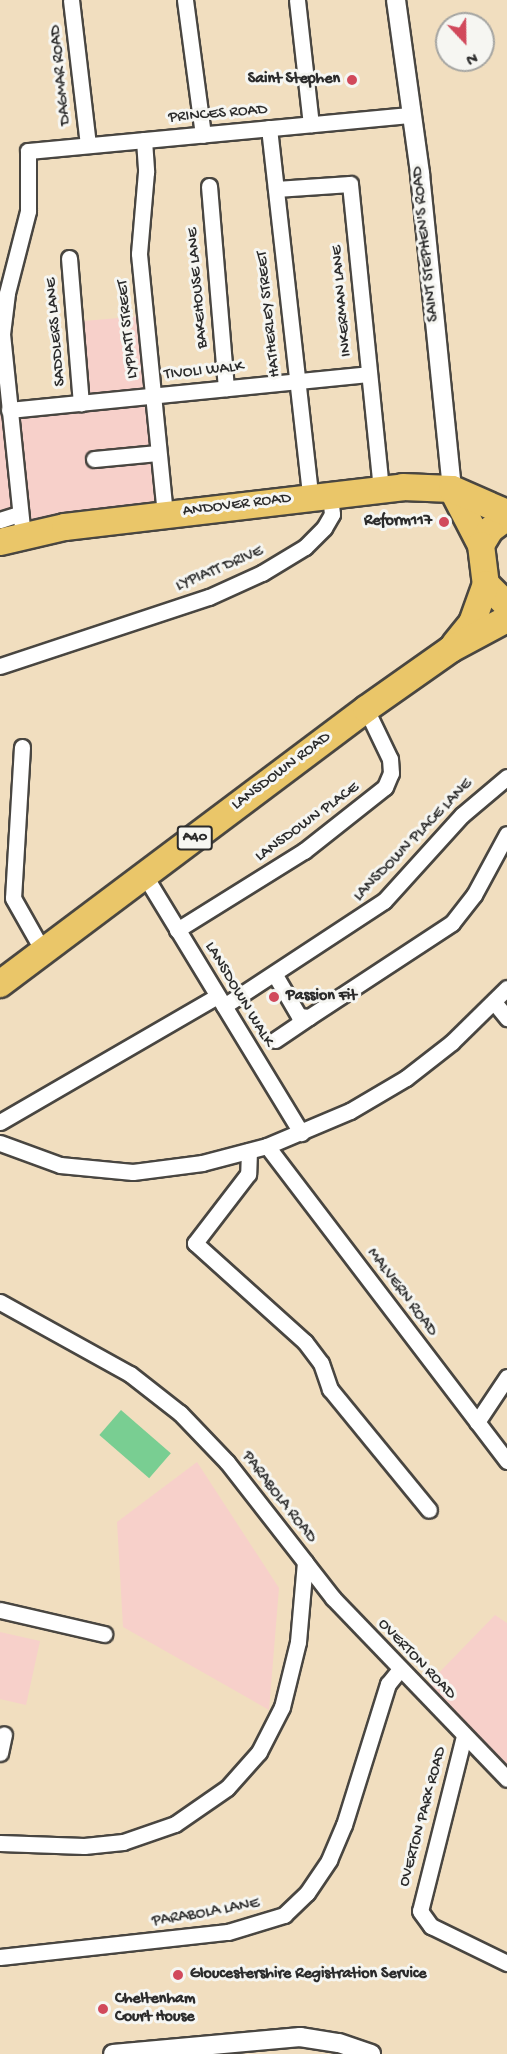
<!DOCTYPE html>
<style>
body{margin:0}
#map{position:relative;width:507px;height:2054px;overflow:hidden;background:#f1debf;font-family:"Gochi Hand",sans-serif}
div>[style]{position:absolute}
[style*='--x']{left:calc(var(--x)*1px);top:calc(var(--y)*1px);width:calc(var(--w)*1px);rotate:calc(var(--a)*1deg)}
.built>*{inset:0;background:#f7d0ca}
.green>*{inset:0;background:#79ce92;transform-origin:0 0}
.roads{filter:drop-shadow(2px 0 #494641) drop-shadow(-2px 0 #494641) drop-shadow(0 2px #494641) drop-shadow(0 -2px #494641)}
.minor>*{height:15px;margin:-7.5px;padding:0 7.5px;transform-origin:7.5px;border-radius:7.5px;background:#fff}
.tertiary>*{height:18px;margin:-9px;padding:0 9px;transform-origin:9px;border-radius:9px;background:#fff}
.trunk>*{height:26px;margin:-13px;padding:0 13px;transform-origin:13px;border-radius:13px;background:#eac669}
.dots>*{width:16px;height:16px;translate:-50% -50%;box-sizing:border-box;border:3px solid #f6f6f2;border-radius:50%}
span{translate:-50% -50%;white-space:nowrap;text-align:center;line-height:1.15;-webkit-text-stroke:6px #f6f6f2;paint-order:stroke}
.shield-label span{padding:2px 4px;background:#f6f6f2;border:2px solid;border-radius:4px;-webkit-text-stroke-width:0}
.shield-label{font-size:15px;color:#2b2b2b;font-weight:700}
.street-label{font-size:16px;color:#2b2b2b}
.poi-label{font-size:16px;color:#2b2b2b;font-weight:700}
.right{translate:-100% -50%;text-align:right}
.left{translate:0 -50%;text-align:left}
.north{position:absolute;left:435px;top:12px;width:60px;height:60px;box-sizing:border-box;background:#f6f6f2;border:2px solid #a5a5a2;border-radius:50%;rotate:158deg;font-size:16px;font-weight:700;line-height:24px;text-align:center;color:#2b2b2b}
.north::after{content:'';display:block;margin:auto;width:21px;height:27px;background:#d1495b;clip-path:polygon(50% 0,100% 100%,50% 72%,0 100%)}
</style>
<div id="map">
<div class="built">
<div style="clip-path:polygon(142px 316px,161px 506px,0 524px,0 410px,76px 399px,72px 322px)"></div>
<div style="clip-path:polygon(197px 1462px,279px 1588px,269px 1710px,123px 1627px,117px 1522px)"></div>
<div style="clip-path:polygon(495px 1615px,507px 1623px,507px 1765px,491px 1754px,426px 1686px)"></div>
<div style="clip-path:polygon(0 1632px,40px 1641px,26px 1705px,0 1699px)"></div>
</div>
<div class="green">
<div style="left:121px;top:1410px;width:66px;height:33px;rotate:41deg"></div>
</div>
<div class="roads">
<div class="minor">
<div style="--x:71;--y:0;--w:146;--a:83.3"></div>
<div style="--x:185;--y:0;--w:136;--a:82.4"></div>
<div style="--x:297;--y:0;--w:125;--a:83.6"></div>
<div style="--x:269;--y:128;--w:370;--a:83.6"></div>
<div style="--x:144;--y:140;--w:32;--a:86"></div>
<div style="--x:146;--y:172;--w:82;--a:94.9"></div>
<div style="--x:139;--y:254;--w:262;--a:84.3"></div>
<div style="--x:209;--y:186;--w:203;--a:85.2"></div>
<div style="--x:276;--y:189;--w:74;--a:-3.9"></div>
<div style="--x:350;--y:184;--w:307;--a:84.2"></div>
<div style="--x:69;--y:258;--w:146;--a:85.3"></div>
<div style="--x:9;--y:410;--w:361;--a:-5.7"></div>
<div style="--x:94;--y:459;--w:64;--a:-5.4"></div>
<div style="--x:0;--y:520;--w:20;--a:-18"></div>
<div style="--x:18;--y:537;--w:5;--a:0"></div>
<div style="--x:23;--y:537;--w:204;--a:-95.9"></div>
<div style="--x:2;--y:334;--w:41;--a:-83"></div>
<div style="--x:7;--y:293;--w:85;--a:-75.6"></div>
<div style="--x:28;--y:211;--w:60;--a:-90"></div>
<div style="--x:28;--y:151;--w:386;--a:-5.4"></div>
<div style="--x:0;--y:666;--w:220;--a:-18.3"></div>
<div style="--x:209;--y:597;--w:58;--a:-24.4"></div>
<div style="--x:262;--y:573;--w:50;--a:-31.2"></div>
<div style="--x:305;--y:547;--w:27;--a:-45"></div>
<div style="--x:324;--y:528;--w:16;--a:-60"></div>
<div style="--x:332;--y:514;--w:20;--a:-96"></div>
<div style="--x:22;--y:747;--w:151;--a:93.4"></div>
<div style="--x:13;--y:898;--w:61;--a:60.5"></div>
<div style="--x:145;--y:876;--w:301;--a:58.7"></div>
<div style="--x:177;--y:930;--w:150;--a:-31.9"></div>
<div style="--x:304;--y:851;--w:103;--a:-38.3"></div>
<div style="--x:385;--y:787;--w:15;--a:-67"></div>
<div style="--x:391;--y:773;--w:14;--a:-94"></div>
<div style="--x:390;--y:759;--w:55;--a:-115.6"></div>
<div style="--x:275;--y:975;--w:48;--a:59.7"></div>
<div style="--x:299;--y:1016;--w:10;--a:6"></div>
<div style="--x:309;--y:1017;--w:171;--a:-33.3"></div>
<div style="--x:452;--y:923;--w:36;--a:-52"></div>
<div style="--x:474;--y:895;--w:69;--a:-61.6"></div>
<div style="--x:494;--y:1002;--w:21;--a:51"></div>
<div style="--x:224;--y:1006;--w:191;--a:-33.3"></div>
<div style="--x:384;--y:901;--w:116;--a:-47.8"></div>
<div style="--x:462;--y:815;--w:59;--a:-40.2"></div>
<div style="--x:275;--y:1040;--w:41;--a:-34.1"></div>
<div style="--x:0;--y:1122;--w:251;--a:-30.1"></div>
<div style="--x:0;--y:1143;--w:64;--a:20.1"></div>
<div style="--x:60;--y:1165;--w:73;--a:5.5"></div>
<div style="--x:133;--y:1172;--w:70;--a:-7.4"></div>
<div style="--x:202;--y:1163;--w:67;--a:-14.7"></div>
<div style="--x:267;--y:1146;--w:90;--a:-22.9"></div>
<div style="--x:350;--y:1111;--w:65;--a:-30.5"></div>
<div style="--x:406;--y:1078;--w:58;--a:-38"></div>
<div style="--x:452;--y:1042;--w:77;--a:-44.5"></div>
<div style="--x:267;--y:1146;--w:396;--a:52.7"></div>
<div style="--x:249;--y:1151;--w:23;--a:92"></div>
<div style="--x:248;--y:1174;--w:87;--a:127.5"></div>
<div style="--x:195;--y:1243;--w:148;--a:42"></div>
<div style="--x:305;--y:1342;--w:26;--a:53"></div>
<div style="--x:321;--y:1363;--w:28;--a:71"></div>
<div style="--x:330;--y:1389;--w:156;--a:50.7"></div>
<div style="--x:0;--y:1302;--w:149;--a:29"></div>
<div style="--x:130;--y:1374;--w:63;--a:38"></div>
<div style="--x:180;--y:1413;--w:68;--a:46.2"></div>
<div style="--x:227;--y:1462;--w:127;--a:52"></div>
<div style="--x:305;--y:1562;--w:80;--a:95"></div>
<div style="--x:298;--y:1642;--w:67;--a:103.8"></div>
<div style="--x:282;--y:1707;--w:51;--a:117.1"></div>
<div style="--x:259;--y:1752;--w:48;--a:131.6"></div>
<div style="--x:227;--y:1788;--w:63;--a:145.3"></div>
<div style="--x:175;--y:1824;--w:55;--a:160.9"></div>
<div style="--x:123;--y:1842;--w:39;--a:174"></div>
<div style="--x:84;--y:1846;--w:84;--a:-178"></div>
<div style="--x:477;--y:1422;--w:54;--a:-56.3"></div>
<div style="--x:305;--y:1562;--w:46;--a:52.1"></div>
<div style="--x:333;--y:1598;--w:251;--a:46.1"></div>
<div style="--x:0;--y:1610;--w:107;--a:13"></div>
<div style="--x:464;--y:1736;--w:180;--a:104.1"></div>
<div style="--x:420;--y:1911;--w:19;--a:54"></div>
<div style="--x:431;--y:1926;--w:85;--a:26"></div>
<div style="--x:0;--y:1753;--w:19;--a:-78"></div>
<div style="--x:0;--y:1957;--w:229;--a:-6.3"></div>
<div style="--x:228;--y:1932;--w:59;--a:-16.9"></div>
<div style="--x:284;--y:1915;--w:32;--a:-44"></div>
<div style="--x:307;--y:1893;--w:40;--a:-56"></div>
<div style="--x:329;--y:1860;--w:38;--a:-67"></div>
<div style="--x:344;--y:1825;--w:148;--a:-72.7"></div>
<div style="--x:388;--y:1684;--w:19;--a:-51"></div>
</div>
<div class="tertiary">
<div style="--x:396;--y:0;--w:176;--a:82.1"></div>
<div style="--x:420;--y:174;--w:317;--a:84.2"></div>
<div style="--x:113;--y:2054;--w:188;--a:-5.2"></div>
<div style="--x:300;--y:2037;--w:39;--a:9"></div>
<div style="--x:339;--y:2043;--w:34;--a:19"></div>
</div>
<div class="trunk">
<div style="--x:452;--y:489;--w:63;--a:62.6"></div>
<div style="--x:507;--y:517;--w:21;--a:143"></div>
<div style="--x:490;--y:530;--w:17;--a:121"></div>
<div style="--x:481;--y:545;--w:39;--a:83"></div>
<div style="--x:486;--y:584;--w:30;--a:45"></div>
<div style="--x:0;--y:542;--w:67;--a:-13"></div>
<div style="--x:65;--y:527;--w:340;--a:-6.7"></div>
<div style="--x:403;--y:487;--w:49;--a:2.3"></div>
<div style="--x:452;--y:489;--w:60;--a:23.6"></div>
<div style="--x:455;--y:644;--w:27;--a:-51"></div>
<div style="--x:472;--y:623;--w:41;--a:-70.3"></div>
<div style="--x:0;--y:984;--w:458;--a:-36.9"></div>
<div style="--x:366;--y:709;--w:104;--a:-35.2"></div>
<div style="--x:451;--y:649;--w:64;--a:-28.2"></div>
</div>
</div>
<div class="dots">
<div style="left:352px;top:80px;background:#d1495b"></div>
<div style="left:444px;top:522px;background:#d1495b"></div>
<div style="left:274px;top:997px;background:#d1495b"></div>
<div style="left:178px;top:1975px;background:#d1495b"></div>
<div style="left:103px;top:2009px;background:#d1495b"></div>
</div>
<div class="shield-label">
<span style="left:195px;top:838px">A40</span>
</div>
<div class="street-label">
<span style="left:62px;top:75px;rotate:-96deg">DAGMAR ROAD</span>
<span style="left:218px;top:115px;rotate:-5deg">PRINCES ROAD</span>
<span style="left:427px;top:244px;rotate:-96deg">SAINT STEPHEN'S ROAD</span>
<span style="left:199px;top:288px;rotate:-95deg">BAKEHOUSE LANE</span>
<span style="left:343px;top:301px;rotate:-95deg">INKERMAN LANE</span>
<span style="left:270px;top:314px;rotate:-96deg">HATHERLEY STREET</span>
<span style="left:129px;top:329px;rotate:-96deg">LYPIATT STREET</span>
<span style="left:57px;top:332px;rotate:-95deg">SADDLERS LANE</span>
<span style="left:204px;top:372px;rotate:-6deg">TIVOLI WALK</span>
<span style="left:237px;top:506px;rotate:-7deg">ANDOVER ROAD</span>
<span style="left:220px;top:570px;rotate:-23deg">LYPIATT DRIVE</span>
<span style="left:282px;top:772px;rotate:-37deg">LANSDOWN ROAD</span>
<span style="left:308px;top:823px;rotate:-36deg">LANSDOWN PLACE</span>
<span style="left:414px;top:841px;rotate:-46deg">LANSDOWN PLACE LANE</span>
<span style="left:238px;top:995px;rotate:59deg">LANSDOWN WALK</span>
<span style="left:401px;top:1293px;rotate:53deg">MALVERN ROAD</span>
<span style="left:278px;top:1498px;rotate:52deg">PARABOLA ROAD</span>
<span style="left:416px;top:1660px;rotate:46deg">OVERTON ROAD</span>
<span style="left:424px;top:1817px;rotate:-75deg">OVERTON PARK ROAD</span>
<span style="left:206px;top:1914px;rotate:-10deg">PARABOLA LANE</span>
</div>
<div class="poi-label">
<span class="right" style="left:340px;top:80px">Saint Stephen</span>
<span class="right" style="left:432px;top:522px">Reform117</span>
<span class="left" style="left:286px;top:997px">Passion Fit</span>
<span class="left" style="left:190px;top:1975px">Gloucestershire Registration Service</span>
<span class="left" style="left:115px;top:2009px">Cheltenham<br>Court House</span>
</div>
<div class="north">N</div>
</div>
